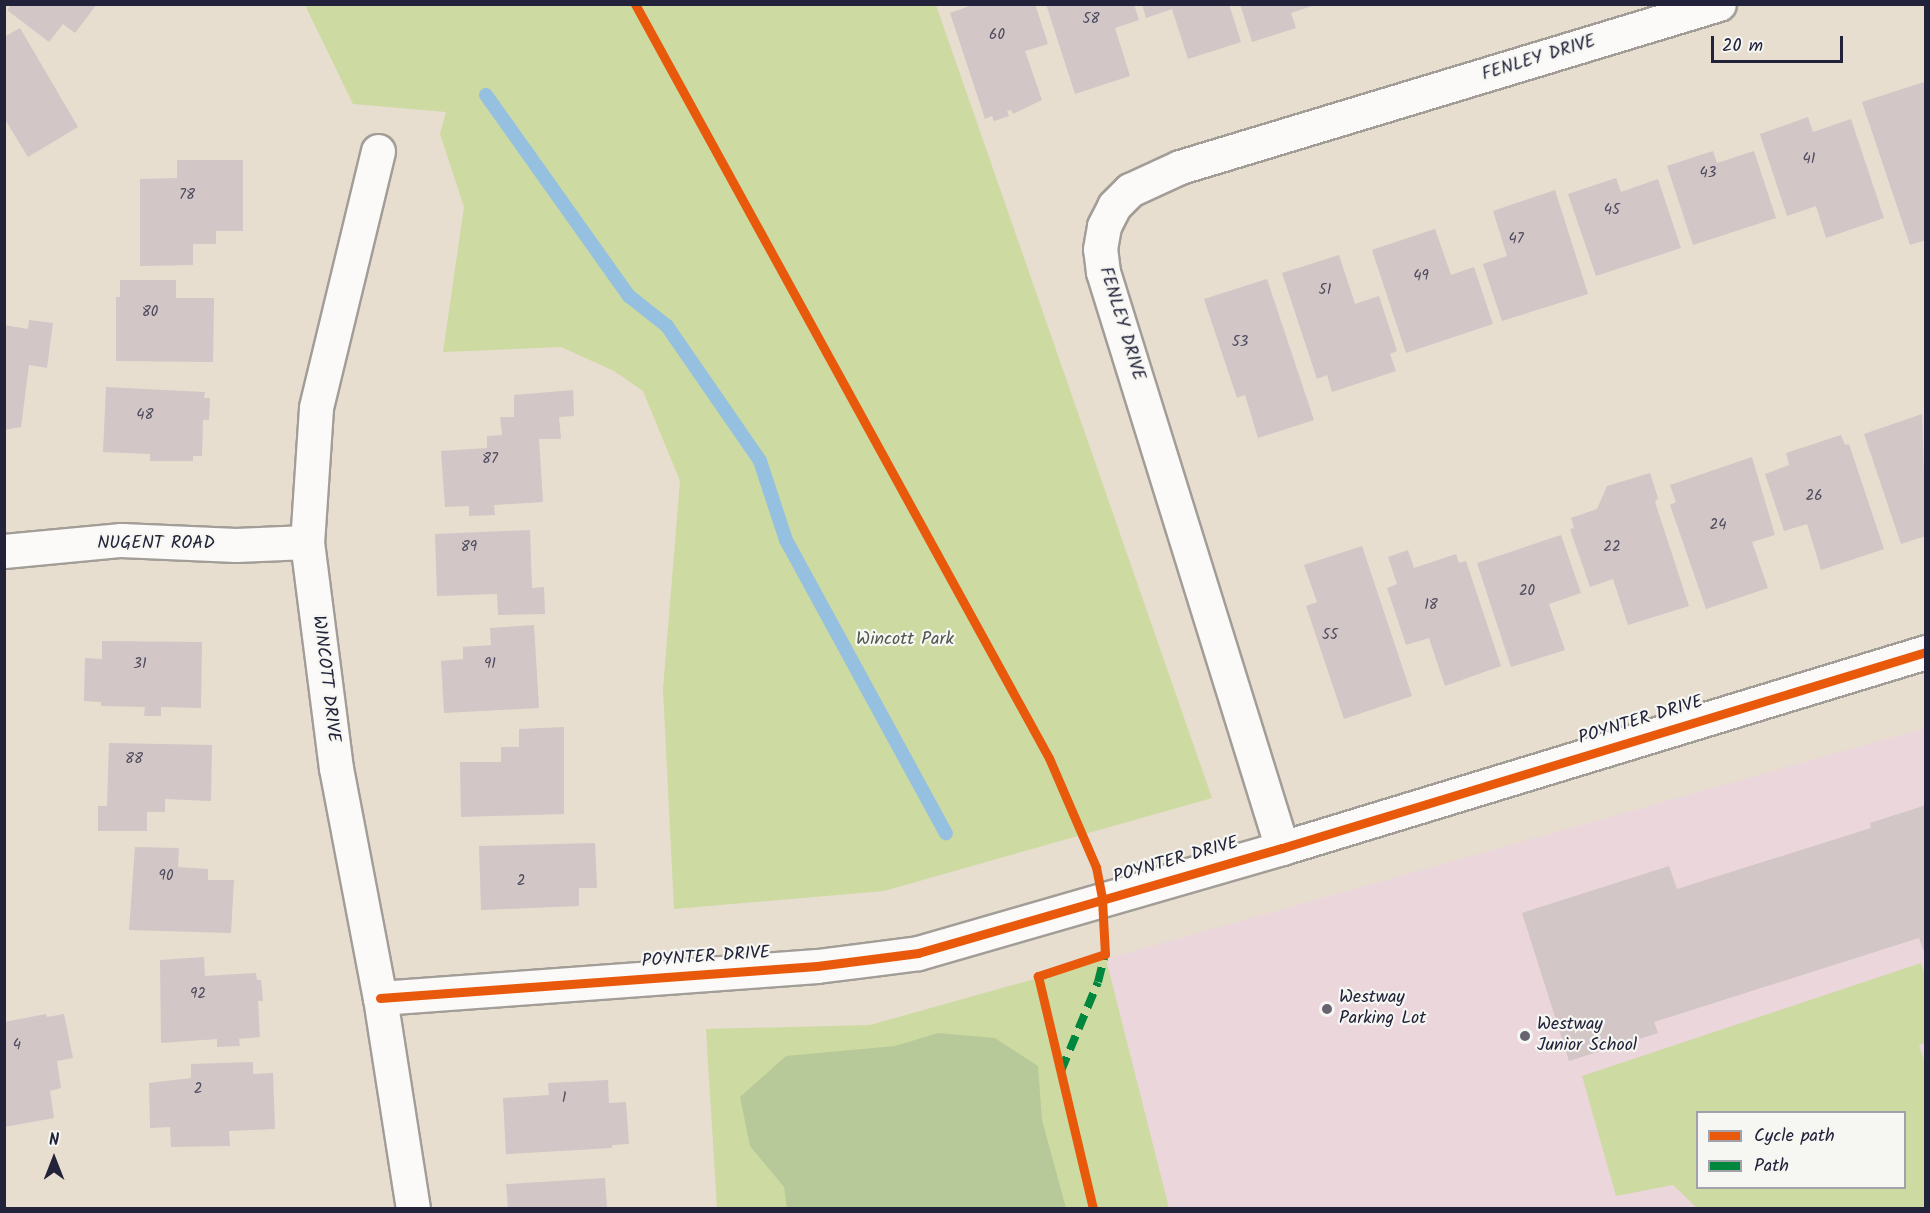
<!DOCTYPE html>
<style>
body{margin:0}
#map{position:relative;width:1930px;height:1213px;overflow:hidden;background:#e7decf;font-family:Kalam,sans-serif}
div>[style]{position:absolute}
[style*='--x']{left:calc(var(--x)*1px);top:calc(var(--y)*1px);width:calc(var(--w)*1px);rotate:calc(var(--a)*1deg)}
.built>*{inset:0;background:#ebd6dc}
.green>*{inset:0;background:#cddaa2}
.forest>*{inset:0;background:#b8c999}
.stream>*{height:14px;margin:-7px;padding:0 7px;transform-origin:7px;border-radius:7px;background:#96c0e0}
.building>*{inset:0;background:#d2c6c6}
.roads{filter:drop-shadow(2px 0 #a29d97) drop-shadow(-2px 0 #a29d97) drop-shadow(0 2px #a29d97) drop-shadow(0 -2px #a29d97)}
.minor>*{height:33px;margin:-16.5px;padding:0 16.5px;transform-origin:16.5px;border-radius:16.5px;background:#fbfaf8}
.quiet>*{height:8px;margin-top:-4px;transform-origin:0;background:repeating-linear-gradient(90deg,#00873e 0 15px,transparent 0 23px)}
.cycleway>*{height:9px;margin:-4.5px;padding:0 4.5px;transform-origin:4.5px;border-radius:4.5px;background:#e8590c}
.dots>*{width:16px;height:16px;translate:-50% -50%;box-sizing:border-box;border:3px solid #f6f6f2;border-radius:50%}
span{translate:-50% -50%;white-space:nowrap;text-align:center;line-height:1.15;-webkit-text-stroke:4.5px #f6f6f2;paint-order:stroke}
.number-label{font-size:15px;color:#4e4b5e}
.number-label span{-webkit-text-stroke-width:0}
.street-label{font-size:18px;color:#22223b}
.park-label{font-size:18px;color:#4f584f}
.poi-label{font-size:18px;color:#22223b}
.left{translate:0 -50%;text-align:left}
.frame{position:absolute;inset:0;border:6px solid #22223b;pointer-events:none}
.legend{position:absolute;left:1696px;top:1111px;width:210px;height:78px;box-sizing:border-box;background:#f6f6f2;border:2px solid #a1a1a9;margin:0;padding:8px 10px;list-style:none;font-size:18px;color:#22223b}
.legend li{display:flex;align-items:center;gap:12px;height:30px}
.legend b{width:30px;border:2px solid #a1a1a9}
.north{position:absolute;left:24px;top:1129px;width:60px;height:60px;-webkit-text-stroke:4px #f6f6f2;paint-order:stroke;rotate:0deg;font-size:16px;font-weight:700;line-height:24px;text-align:center;color:#22223b}
.north::after{content:'';display:block;margin:auto;width:21px;height:27px;background:#22223b;clip-path:polygon(50% 0,100% 100%,50% 72%,0 100%)}
.scale{position:absolute;left:1711px;top:36px;width:132px;height:27px;box-sizing:border-box;border:3px solid #22223b;border-top:0;padding-left:8px;font-size:18px;line-height:21px;white-space:nowrap;color:#22223b;-webkit-text-stroke:4px #f6f6f2;paint-order:stroke}
</style>
<div id="map">
<div class="built">
<div style="clip-path:polygon(evenodd,1925px 728px,1925px 1208px,1169px 1208px,1106px 959px,1925px 728px,1698px 1112px,1904px 1112px,1904px 1188px,1698px 1188px,1698px 1112px)"></div>
</div>
<div class="green">
<div style="clip-path:polygon(305px 5px,936px 5px,1212px 798px,884px 891px,674px 909px,663px 689px,680px 481px,643px 391px,614px 371px,561px 347px,443px 352px,464px 207px,440px 134px,446px 112px,353px 104px)"></div>
<div style="clip-path:polygon(1106px 959px,1169px 1208px,717px 1208px,706px 1029px,870px 1025px)"></div>
<div style="clip-path:polygon(evenodd,1921px 963px,1926px 979px,1925px 1043px,1919px 1045px,1926px 1066px,1925px 1208px,1697px 1208px,1673px 1185px,1616px 1196px,1582px 1076px,1921px 963px,1904px 1112px,1904px 1188px,1698px 1188px,1698px 1112px,1904px 1112px)"></div>
</div>
<div class="forest">
<div style="clip-path:polygon(938px 1033px,995px 1038px,1038px 1066px,1042px 1120px,1066px 1208px,787px 1208px,784px 1187px,750px 1146px,740px 1097px,786px 1056px,895px 1046px)"></div>
</div>
<div class="stream">
<div style="--x:486;--y:95;--w:247;--a:54.6"></div>
<div style="--x:629;--y:296;--w:48;--a:38.3"></div>
<div style="--x:667;--y:326;--w:164;--a:55.4"></div>
<div style="--x:760;--y:461;--w:83;--a:71.8"></div>
<div style="--x:786;--y:540;--w:334;--a:61.4"></div>
</div>
<div class="building">
<div style="clip-path:polygon(12px 4px,97px 4px,75px 33px,63px 24px,49px 42px,7px 10px)"></div>
<div style="clip-path:polygon(975px 4px,1035px 4px,1048px 44px,1025px 51px,1042px 100px,1013px 114px,1011px 110px,1007px 111px,1009px 116px,994px 121px,992px 116px,985px 119px,950px 13px)"></div>
<div style="clip-path:polygon(1046px 4px,1134px 4px,1139px 20px,1115px 28px,1130px 76px,1075px 94px)"></div>
<div style="clip-path:polygon(1142px 4px,1229px 4px,1241px 42px,1188px 59px,1172px 9px,1146px 18px)"></div>
<div style="clip-path:polygon(1240px 4px,1315px 4px,1315px 5px,1291px 13px,1296px 28px,1252px 42px)"></div>
<div style="clip-path:polygon(20px 28px,78px 127px,28px 157px,4px 118px,4px 37px)"></div>
<div style="clip-path:polygon(1924px 82px,1926px 240px,1910px 245px,1862px 102px)"></div>
<div style="clip-path:polygon(1808px 117px,1813px 132px,1851px 119px,1884px 218px,1826px 238px,1816px 206px,1787px 216px,1760px 134px)"></div>
<div style="clip-path:polygon(1713px 151px,1717px 163px,1754px 151px,1776px 218px,1693px 245px,1667px 166px)"></div>
<div style="clip-path:polygon(177px 160px,243px 160px,243px 231px,216px 231px,216px 244px,193px 244px,193px 265px,140px 266px,140px 179px,177px 178px)"></div>
<div style="clip-path:polygon(1616px 178px,1621px 192px,1658px 179px,1681px 248px,1596px 276px,1568px 194px)"></div>
<div style="clip-path:polygon(1555px 190px,1588px 294px,1502px 321px,1483px 264px,1507px 256px,1493px 211px)"></div>
<div style="clip-path:polygon(1435px 229px,1451px 275px,1474px 267px,1493px 324px,1406px 353px,1372px 250px)"></div>
<div style="clip-path:polygon(1339px 255px,1355px 304px,1379px 296px,1397px 351px,1390px 354px,1396px 371px,1332px 392px,1327px 375px,1317px 379px,1282px 273px)"></div>
<div style="clip-path:polygon(1267px 279px,1314px 420px,1258px 438px,1245px 395px,1237px 398px,1204px 299px)"></div>
<div style="clip-path:polygon(120px 280px,176px 280px,176px 298px,214px 298px,213px 362px,116px 361px,116px 297px,120px 297px)"></div>
<div style="clip-path:polygon(29px 320px,53px 323px,47px 368px,29px 365px,21px 427px,4px 430px,4px 325px,28px 329px)"></div>
<div style="clip-path:polygon(106px 387px,205px 392px,204px 398px,210px 398px,209px 420px,203px 420px,202px 456px,193px 456px,193px 461px,150px 461px,150px 454px,103px 452px)"></div>
<div style="clip-path:polygon(573px 390px,574px 416px,559px 417px,561px 439px,539px 439px,543px 502px,494px 505px,495px 515px,469px 516px,469px 506px,445px 507px,441px 451px,487px 448px,487px 436px,502px 435px,500px 417px,514px 417px,514px 395px)"></div>
<div style="clip-path:polygon(1922px 414px,1926px 536px,1901px 544px,1864px 434px)"></div>
<div style="clip-path:polygon(1841px 435px,1845px 445px,1849px 444px,1884px 549px,1821px 570px,1807px 524px,1784px 531px,1765px 474px,1789px 465px,1786px 453px)"></div>
<div style="clip-path:polygon(1752px 457px,1775px 535px,1752px 542px,1768px 588px,1706px 609px,1670px 505px,1676px 502px,1670px 485px)"></div>
<div style="clip-path:polygon(1650px 473px,1658px 498px,1655px 502px,1689px 606px,1628px 625px,1613px 579px,1590px 587px,1570px 529px,1574px 528px,1571px 518px,1597px 509px,1607px 486px)"></div>
<div style="clip-path:polygon(530px 530px,532px 588px,544px 587px,545px 614px,498px 615px,497px 594px,437px 596px,435px 534px)"></div>
<div style="clip-path:polygon(1561px 535px,1581px 593px,1549px 604px,1565px 650px,1511px 667px,1477px 563px)"></div>
<div style="clip-path:polygon(1362px 546px,1412px 696px,1344px 719px,1306px 606px,1317px 602px,1304px 565px)"></div>
<div style="clip-path:polygon(1408px 550px,1414px 568px,1456px 554px,1459px 563px,1466px 561px,1501px 666px,1445px 686px,1429px 638px,1406px 645px,1387px 588px,1397px 584px,1388px 557px)"></div>
<div style="clip-path:polygon(534px 625px,539px 708px,444px 713px,441px 661px,463px 659px,463px 647px,491px 645px,490px 628px)"></div>
<div style="clip-path:polygon(102px 641px,202px 642px,201px 708px,161px 707px,161px 716px,144px 716px,145px 707px,101px 706px,101px 702px,84px 701px,85px 658px,102px 659px)"></div>
<div style="clip-path:polygon(564px 727px,564px 814px,461px 817px,460px 762px,501px 762px,501px 747px,519px 747px,519px 729px)"></div>
<div style="clip-path:polygon(109px 743px,212px 745px,211px 801px,165px 799px,165px 812px,147px 812px,147px 831px,98px 831px,98px 806px,107px 806px)"></div>
<div style="clip-path:polygon(1926px 805px,1926px 957px,1919px 938px,1654px 1022px,1658px 1033px,1569px 1061px,1522px 913px,1669px 866px,1677px 889px,1871px 828px,1870px 823px)"></div>
<div style="clip-path:polygon(595px 843px,597px 888px,579px 888px,579px 906px,481px 910px,479px 846px)"></div>
<div style="clip-path:polygon(135px 847px,179px 848px,178px 867px,208px 869px,208px 880px,234px 880px,231px 933px,129px 930px)"></div>
<div style="clip-path:polygon(204px 957px,205px 976px,256px 973px,257px 980px,261px 980px,263px 1001px,258px 1001px,260px 1037px,239px 1039px,240px 1046px,217px 1047px,217px 1039px,161px 1043px,160px 960px)"></div>
<div style="clip-path:polygon(46px 1014px,47px 1017px,64px 1014px,73px 1058px,57px 1061px,61px 1088px,50px 1091px,54px 1118px,4px 1127px,4px 1022px)"></div>
<div style="clip-path:polygon(253px 1062px,253px 1074px,273px 1073px,275px 1129px,229px 1131px,230px 1146px,171px 1147px,170px 1127px,150px 1128px,149px 1083px,191px 1078px,191px 1064px)"></div>
<div style="clip-path:polygon(608px 1080px,609px 1103px,626px 1102px,629px 1144px,612px 1145px,612px 1148px,506px 1154px,503px 1098px,549px 1095px,548px 1083px)"></div>
<div style="clip-path:polygon(605px 1178px,607px 1208px,508px 1208px,506px 1184px)"></div>
</div>
<div class="roads">
<div class="minor">
<div style="--x:378;--y:151;--w:264;--a:103.6"></div>
<div style="--x:316;--y:408;--w:134;--a:93.8"></div>
<div style="--x:307;--y:542;--w:228;--a:82.7"></div>
<div style="--x:336;--y:768;--w:234;--a:79.2"></div>
<div style="--x:380;--y:998;--w:213;--a:81.1"></div>
<div style="--x:4;--y:551;--w:118;--a:-5.4"></div>
<div style="--x:121;--y:540;--w:115;--a:2.5"></div>
<div style="--x:236;--y:545;--w:71;--a:-2.4"></div>
<div style="--x:1282;--y:848;--w:603;--a:-107.26"></div>
<div style="--x:1103;--y:272;--w:23;--a:-97"></div>
<div style="--x:1100;--y:249;--w:23;--a:-80"></div>
<div style="--x:1104;--y:226;--w:22;--a:-63"></div>
<div style="--x:1114;--y:206;--w:23;--a:-45"></div>
<div style="--x:1130;--y:190;--w:55;--a:-24.7"></div>
<div style="--x:1180;--y:167;--w:563;--a:-16.83"></div>
<div style="--x:380;--y:998;--w:438;--a:-4.2"></div>
<div style="--x:817;--y:966;--w:102;--a:-7.3"></div>
<div style="--x:918;--y:953;--w:379;--a:-16.1"></div>
<div style="--x:1282;--y:848;--w:673;--a:-16.93"></div>
</div>
</div>
<div class="quiet">
<div style="--x:1061;--y:1071;--w:96;--a:-67.4"></div>
<div style="--x:1098;--y:982;--w:29;--a:-76"></div>
</div>
<div class="cycleway">
<div style="--x:635;--y:4;--w:860;--a:61.23"></div>
<div style="--x:1049;--y:758;--w:119;--a:66.7"></div>
<div style="--x:1096;--y:867;--w:33;--a:79"></div>
<div style="--x:1102;--y:899;--w:55;--a:86.9"></div>
<div style="--x:1105;--y:954;--w:71;--a:161.8"></div>
<div style="--x:1038;--y:976;--w:238;--a:76.7"></div>
<div style="--x:380;--y:998;--w:438;--a:-4.2"></div>
<div style="--x:817;--y:966;--w:102;--a:-7.3"></div>
<div style="--x:918;--y:953;--w:379;--a:-16.1"></div>
<div style="--x:1282;--y:848;--w:673;--a:-16.93"></div>
</div>
<div class="dots">
<div style="left:1327px;top:1009px;background:#67646f"></div>
<div style="left:1525px;top:1036px;background:#67646f"></div>
</div>
<div class="number-label">
<span style="left:1091px;top:20px">58</span>
<span style="left:997px;top:36px">60</span>
<span style="left:1809px;top:160px">41</span>
<span style="left:1708px;top:174px">43</span>
<span style="left:187px;top:196px">78</span>
<span style="left:1612px;top:211px">45</span>
<span style="left:1516px;top:240px">47</span>
<span style="left:1421px;top:277px">49</span>
<span style="left:1325px;top:291px">51</span>
<span style="left:150px;top:313px">80</span>
<span style="left:1240px;top:343px">53</span>
<span style="left:145px;top:416px">48</span>
<span style="left:490px;top:460px">87</span>
<span style="left:1814px;top:497px">26</span>
<span style="left:1718px;top:526px">24</span>
<span style="left:469px;top:548px">89</span>
<span style="left:1612px;top:548px">22</span>
<span style="left:1527px;top:592px">20</span>
<span style="left:1431px;top:606px">18</span>
<span style="left:1330px;top:636px">55</span>
<span style="left:140px;top:665px">31</span>
<span style="left:490px;top:665px">91</span>
<span style="left:134px;top:760px">88</span>
<span style="left:166px;top:877px">90</span>
<span style="left:521px;top:882px">2</span>
<span style="left:198px;top:995px">92</span>
<span style="left:17px;top:1046px">4</span>
<span style="left:198px;top:1090px">2</span>
<span style="left:564px;top:1099px">1</span>
</div>
<div class="street-label">
<span style="left:1539px;top:59px;rotate:-17deg">FENLEY DRIVE</span>
<span style="left:1121px;top:324px;rotate:73deg">FENLEY DRIVE</span>
<span style="left:156px;top:544px">NUGENT ROAD</span>
<span style="left:325px;top:679px;rotate:83deg">WINCOTT DRIVE</span>
<span style="left:1641px;top:721px;rotate:-17deg">POYNTER DRIVE</span>
<span style="left:1176px;top:861px;rotate:-16deg">POYNTER DRIVE</span>
<span style="left:706px;top:958px;rotate:-4deg">POYNTER DRIVE</span>
</div>
<div class="park-label">
<span style="left:905px;top:640px">Wincott Park</span>
</div>
<div class="poi-label">
<span class="left" style="left:1339px;top:1009px">Westway<br>Parking Lot</span>
<span class="left" style="left:1537px;top:1036px">Westway<br>Junior School</span>
</div>
<div class="frame"></div>
<ul class="legend">
<li><b style="height:8px;background:#e8590c"></b>Cycle path</li>
<li><b style="height:8px;background:#00873e"></b>Path</li>
</ul>
<div class="north">N</div>
<div class="scale">20 m</div>
</div>
